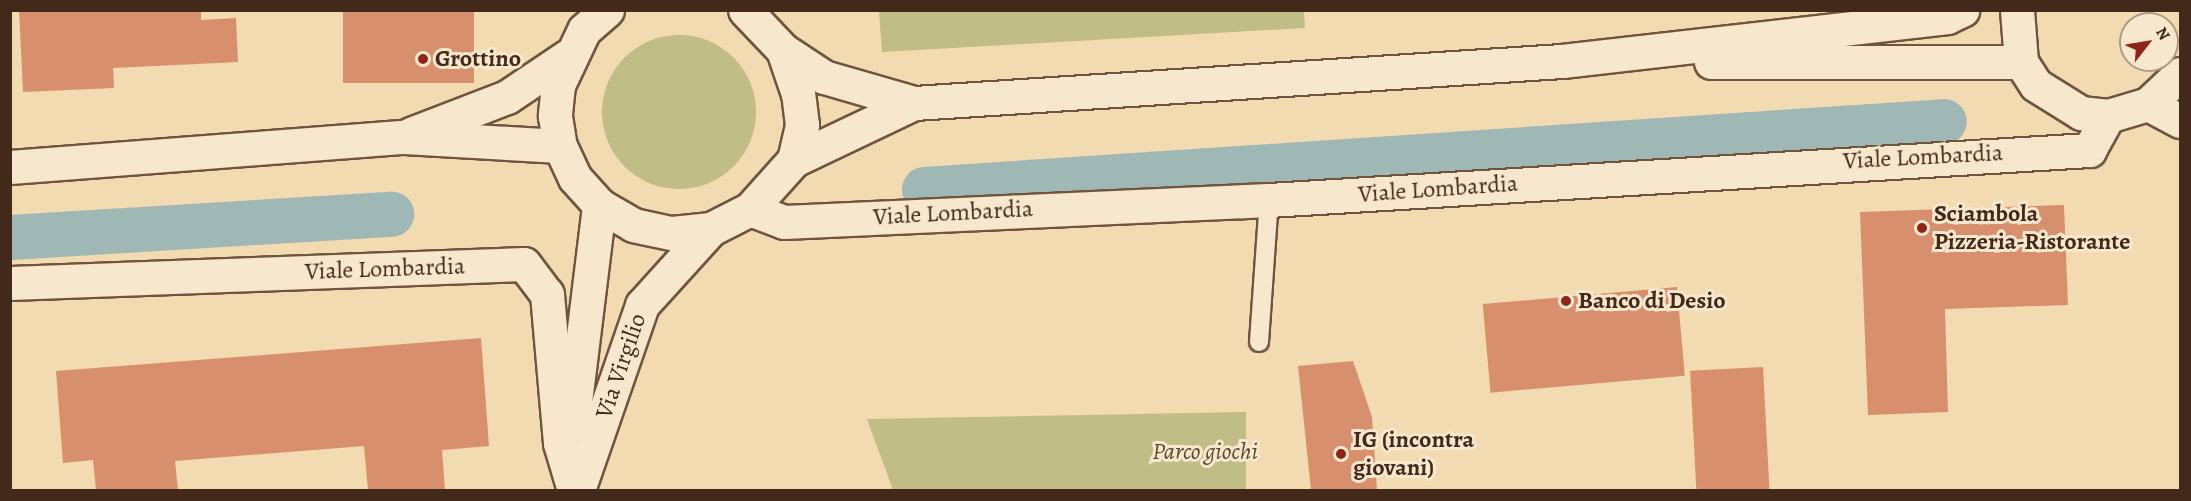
<!DOCTYPE html>
<style>
body{margin:0}
#map{position:relative;width:2191px;height:501px;overflow:hidden;background:#f2dab1;font-family:Alegreya,serif}
div>[style]{position:absolute}
[style*='--x']{left:calc(var(--x)*1px);top:calc(var(--y)*1px);width:calc(var(--w)*1px);rotate:calc(var(--a)*1deg)}
.green>*{inset:0;background:#c1bd87}
.round{border-radius:50%}
.canal>*{height:45px;margin:-22.5px;padding:0 22.5px;transform-origin:22.5px;border-radius:22.5px;background:#9fb8b5}
.building>*{inset:0;background:#d88f6e;transform-origin:0 0}
.roads{filter:drop-shadow(2px 0 #6f5540) drop-shadow(-2px 0 #6f5540) drop-shadow(0 2px #6f5540) drop-shadow(0 -2px #6f5540)}
.service>*{height:18px;margin:-9px;padding:0 9px;transform-origin:9px;border-radius:9px;background:#f7e7cc}
.minor>*{height:33px;margin:-16.5px;padding:0 16.5px;transform-origin:16.5px;border-radius:16.5px;background:#f7e7cc}
.secondary>*{height:33px;margin:-16.5px;padding:0 16.5px;transform-origin:16.5px;border-radius:16.5px;background:#f7e7cc}
.dots>*{width:16px;height:16px;translate:-50% -50%;box-sizing:border-box;border:3px solid #f7e7cc;border-radius:50%}
span{translate:-50% -50%;white-space:nowrap;text-align:center;line-height:1.15;-webkit-text-stroke:6px #f7e7cc;paint-order:stroke}
.poi-label{font-size:24px;color:#43291a;font-weight:700}
.left{translate:0 -50%;text-align:left}
.street-label{font-size:24px;color:#43291a}
.park-label{font-size:24px;color:#5c4730;font-style:italic}
.frame{position:absolute;inset:0;border:12px solid #43291a;pointer-events:none}
.north{position:absolute;left:2119px;top:12px;width:60px;height:60px;box-sizing:border-box;background:#f7e7cc;border:2px solid #af9b85;border-radius:50%;rotate:59deg;font-size:16px;font-weight:700;line-height:24px;text-align:center;color:#43291a}
.north::after{content:'';display:block;margin:auto;width:21px;height:27px;background:#8f2418;clip-path:polygon(50% 0,100% 100%,50% 72%,0 100%)}
</style>
<div id="map">
<div class="green">
<div style="clip-path:polygon(1304px 11px,1305px 28px,882px 52px,879px 11px)"></div>
<div class="round" style="left:602px;top:35px;width:154px;height:154px"></div>
<div style="clip-path:polygon(1246px 412px,1246px 490px,893px 490px,867px 419px)"></div>
</div>
<div class="canal">
<div style="--x:924;--y:189;--w:1022;--a:-3.81"></div>
<div style="--x:10;--y:237;--w:382;--a:-3.5"></div>
</div>
<div class="building">
<div style="clip-path:polygon(19px 10px,201px 10px,201px 20px,236px 18px,238px 62px,113px 68px,114px 88px,23px 92px)"></div>
<div style="left:343px;top:10px;width:131px;height:73px"></div>
<div style="clip-path:polygon(2064px 205px,2068px 305px,1945px 309px,1948px 412px,1868px 415px,1860px 212px)"></div>
<div style="left:1677px;top:287px;width:89px;height:195px;rotate:85deg"></div>
<div style="clip-path:polygon(481px 338px,489px 446px,442px 450px,445px 490px,368px 490px,364px 446px,175px 461px,178px 490px,96px 490px,93px 460px,63px 463px,56px 371px)"></div>
<div style="clip-path:polygon(1353px 361px,1372px 417px,1377px 490px,1311px 490px,1298px 366px)"></div>
<div style="left:1763px;top:367px;width:123px;height:73px;rotate:87deg"></div>
</div>
<div class="roads">
<div class="service">
<div style="--x:1259;--y:342;--w:142;--a:-86"></div>
</div>
<div class="minor">
<div style="--x:2148;--y:104;--w:36;--a:28"></div>
<div style="--x:750;--y:209;--w:36;--a:21"></div>
<div style="--x:784;--y:222;--w:485;--a:-2.6"></div>
<div style="--x:1269;--y:200;--w:822;--a:-3.49"></div>
<div style="--x:2089;--y:150;--w:39;--a:-61"></div>
<div style="--x:10;--y:283;--w:514;--a:-2.12"></div>
<div style="--x:524;--y:264;--w:38;--a:53"></div>
<div style="--x:547;--y:294;--w:150;--a:85"></div>
<div style="--x:560;--y:443;--w:49;--a:73.4"></div>
<div style="--x:572;--y:426;--w:223;--a:-83"></div>
<div style="--x:578;--y:490;--w:196;--a:-70.9"></div>
<div style="--x:642;--y:305;--w:103;--a:-47.8"></div>
</div>
<div class="secondary">
<div style="--x:607;--y:10;--w:30;--a:139"></div>
<div style="--x:584;--y:30;--w:61;--a:115.3"></div>
<div style="--x:558;--y:85;--w:31;--a:96"></div>
<div style="--x:555;--y:116;--w:30;--a:81"></div>
<div style="--x:560;--y:146;--w:35;--a:65"></div>
<div style="--x:575;--y:178;--w:36;--a:48"></div>
<div style="--x:599;--y:205;--w:39;--a:30"></div>
<div style="--x:633;--y:225;--w:40;--a:12"></div>
<div style="--x:672;--y:233;--w:39;--a:-6"></div>
<div style="--x:711;--y:229;--w:44;--a:-27.1"></div>
<div style="--x:750;--y:209;--w:66;--a:-48.1"></div>
<div style="--x:794;--y:160;--w:36;--a:-77"></div>
<div style="--x:802;--y:125;--w:31;--a:-97"></div>
<div style="--x:798;--y:94;--w:46;--a:-108.8"></div>
<div style="--x:783;--y:50;--w:55;--a:-133.5"></div>
<div style="--x:2017;--y:10;--w:52;--a:85.6"></div>
<div style="--x:2021;--y:62;--w:27;--a:57"></div>
<div style="--x:2036;--y:85;--w:53;--a:31.9"></div>
<div style="--x:2081;--y:113;--w:27;--a:6"></div>
<div style="--x:2108;--y:116;--w:42;--a:-16.7"></div>
<div style="--x:2148;--y:104;--w:44;--a:-43.2"></div>
<div style="--x:783;--y:50;--w:49;--a:33.4"></div>
<div style="--x:824;--y:77;--w:94;--a:16.1"></div>
<div style="--x:1711;--y:62;--w:310;--a:0"></div>
<div style="--x:411;--y:134;--w:103;--a:-21.1"></div>
<div style="--x:507;--y:97;--w:73;--a:-33.9"></div>
<div style="--x:794;--y:160;--w:133;--a:-25.4"></div>
<div style="--x:914;--y:103;--w:649;--a:-3.71"></div>
<div style="--x:1562;--y:61;--w:388;--a:-6.5"></div>
<div style="--x:1947;--y:17;--w:17;--a:-25"></div>
<div style="--x:10;--y:167;--w:395;--a:-4.4"></div>
<div style="--x:404;--y:137;--w:156;--a:3.3"></div>
</div>
</div>
<div class="dots">
<div style="left:423px;top:59px;background:#8f2418"></div>
<div style="left:1922px;top:228px;background:#8f2418"></div>
<div style="left:1566px;top:301px;background:#8f2418"></div>
<div style="left:1341px;top:454px;background:#8f2418"></div>
</div>
<div class="poi-label">
<span class="left" style="left:435px;top:59px">Grottino</span>
<span class="left" style="left:1934px;top:228px">Sciambola<br>Pizzeria-Ristorante</span>
<span class="left" style="left:1578px;top:301px">Banco di Desio</span>
<span class="left" style="left:1353px;top:454px">IG (incontra<br>giovani)</span>
</div>
<div class="street-label">
<span style="left:1923px;top:157px;rotate:-3deg">Viale Lombardia</span>
<span style="left:1438px;top:189px;rotate:-4deg">Viale Lombardia</span>
<span style="left:953px;top:213px;rotate:-3deg">Viale Lombardia</span>
<span style="left:385px;top:269px;rotate:-2deg">Viale Lombardia</span>
<span style="left:621px;top:366px;rotate:-71deg">Via Virgilio</span>
</div>
<div class="park-label">
<span style="left:1205px;top:452px">Parco giochi</span>
</div>
<div class="frame"></div>
<div class="north">N</div>
</div>
